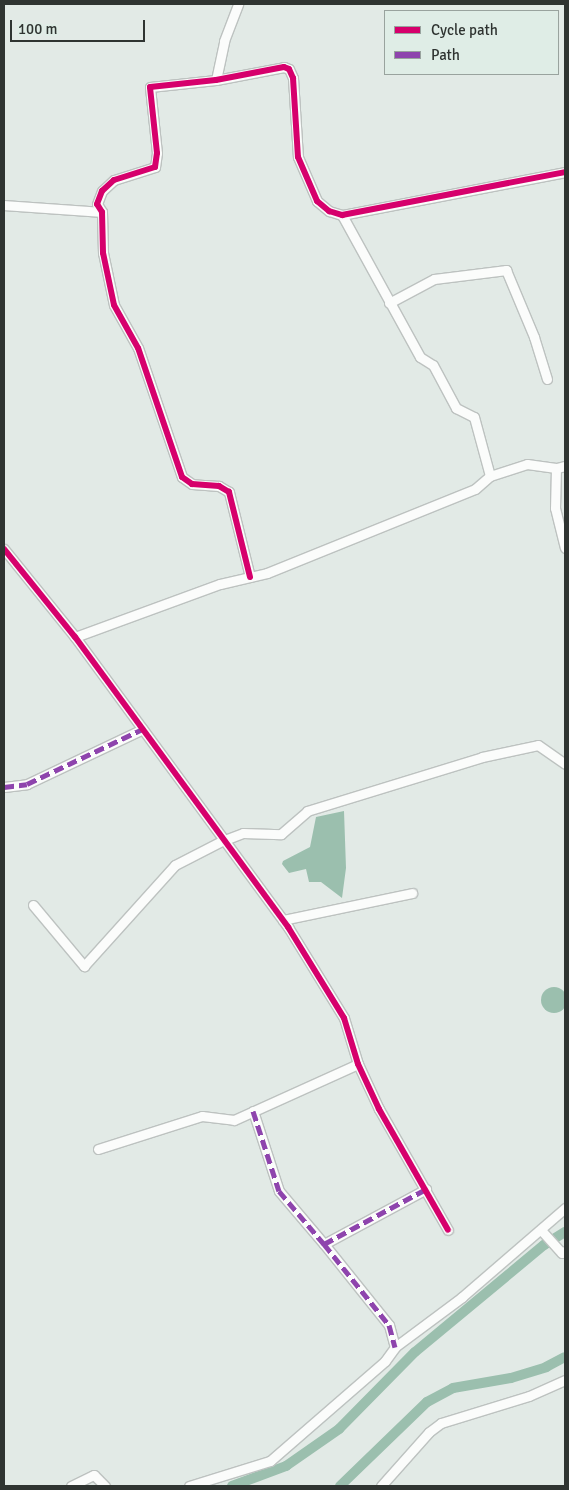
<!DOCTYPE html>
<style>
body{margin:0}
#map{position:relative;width:569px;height:1490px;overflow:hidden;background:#e2eae6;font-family:Signika,sans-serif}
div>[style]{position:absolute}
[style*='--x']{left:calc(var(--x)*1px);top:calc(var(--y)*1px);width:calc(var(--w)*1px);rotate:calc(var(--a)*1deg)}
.water>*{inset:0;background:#9bbfae}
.round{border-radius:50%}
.canal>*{height:10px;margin:-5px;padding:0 5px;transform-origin:5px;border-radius:5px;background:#9bbfae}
.roads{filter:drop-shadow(1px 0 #bdc2c0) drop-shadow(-1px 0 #bdc2c0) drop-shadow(0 1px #bdc2c0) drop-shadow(0 -1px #bdc2c0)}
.minor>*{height:9px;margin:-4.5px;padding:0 4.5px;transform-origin:4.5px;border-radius:4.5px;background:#fbfcfb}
.quiet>*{height:5px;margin-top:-2.5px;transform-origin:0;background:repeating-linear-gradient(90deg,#8e44ad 0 10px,transparent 0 15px)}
.cycleway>*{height:6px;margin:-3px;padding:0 3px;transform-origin:3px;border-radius:3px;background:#d6006c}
span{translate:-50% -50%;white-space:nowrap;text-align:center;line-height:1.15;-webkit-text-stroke:4.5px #dfede6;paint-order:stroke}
.frame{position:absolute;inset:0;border:5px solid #2f3431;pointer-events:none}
.legend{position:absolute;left:384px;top:10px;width:175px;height:65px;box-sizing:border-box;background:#dfede6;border:1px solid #99a39e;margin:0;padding:6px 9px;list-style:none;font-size:15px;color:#2f3431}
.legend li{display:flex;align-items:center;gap:10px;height:25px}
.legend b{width:25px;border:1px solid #99a39e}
.scale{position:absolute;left:10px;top:20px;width:135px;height:22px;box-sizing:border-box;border:2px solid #2f3431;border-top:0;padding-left:6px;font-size:15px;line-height:18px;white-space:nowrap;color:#2f3431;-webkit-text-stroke:4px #dfede6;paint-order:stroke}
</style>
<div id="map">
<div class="water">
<div style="clip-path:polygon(344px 811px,346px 868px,342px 898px,321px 882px,309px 882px,306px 869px,289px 873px,282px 864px,283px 861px,310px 847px,316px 817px)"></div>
<div class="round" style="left:541px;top:987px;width:26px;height:26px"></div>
</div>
<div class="canal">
<div style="--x:232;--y:1486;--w:58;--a:-20.3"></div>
<div style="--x:286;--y:1466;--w:65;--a:-34.9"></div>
<div style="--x:339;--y:1429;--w:108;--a:-45.4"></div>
<div style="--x:415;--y:1352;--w:168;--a:-39.7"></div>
<div style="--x:544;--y:1245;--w:25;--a:-32"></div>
<div style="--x:340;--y:1486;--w:121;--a:-44"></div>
<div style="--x:427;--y:1402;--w:30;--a:-28"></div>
<div style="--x:453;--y:1388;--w:59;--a:-9.8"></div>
<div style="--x:511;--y:1378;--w:37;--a:-17"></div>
<div style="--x:546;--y:1367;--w:21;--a:-28"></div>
</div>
<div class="roads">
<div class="minor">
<div style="--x:216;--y:80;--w:40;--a:-78"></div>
<div style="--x:224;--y:41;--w:40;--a:-69"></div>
<div style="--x:4;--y:205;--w:98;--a:4.1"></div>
<div style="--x:342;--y:215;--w:162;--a:61.2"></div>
<div style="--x:420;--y:357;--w:15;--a:32"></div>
<div style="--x:433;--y:365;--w:49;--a:61.9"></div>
<div style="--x:456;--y:408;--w:20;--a:27"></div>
<div style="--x:474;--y:417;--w:61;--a:74.8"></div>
<div style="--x:490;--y:476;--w:39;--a:-18"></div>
<div style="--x:527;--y:464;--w:29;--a:8"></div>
<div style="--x:389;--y:303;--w:51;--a:-28.1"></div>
<div style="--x:434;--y:279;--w:73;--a:-7.1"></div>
<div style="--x:506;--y:270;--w:73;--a:67.3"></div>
<div style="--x:534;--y:337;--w:44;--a:72.8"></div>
<div style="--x:565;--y:466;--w:9;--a:167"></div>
<div style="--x:556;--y:468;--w:40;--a:91.4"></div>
<div style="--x:555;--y:508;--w:41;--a:76"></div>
<div style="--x:4;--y:549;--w:113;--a:51.1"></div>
<div style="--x:75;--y:637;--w:360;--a:53.7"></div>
<div style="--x:288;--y:927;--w:107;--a:58.4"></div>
<div style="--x:344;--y:1018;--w:48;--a:73.1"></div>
<div style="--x:358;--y:1064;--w:50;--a:65"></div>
<div style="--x:379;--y:1109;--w:139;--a:60.3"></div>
<div style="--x:250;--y:577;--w:88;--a:-103.9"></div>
<div style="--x:229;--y:492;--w:12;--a:-149"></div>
<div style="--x:219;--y:486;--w:27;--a:-176"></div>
<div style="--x:192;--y:484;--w:12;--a:-145"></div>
<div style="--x:182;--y:477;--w:136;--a:-108.8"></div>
<div style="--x:138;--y:348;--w:49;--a:-119.2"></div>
<div style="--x:114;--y:305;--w:53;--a:-101.9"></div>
<div style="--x:103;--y:253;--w:41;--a:-91.4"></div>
<div style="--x:102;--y:212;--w:9;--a:-122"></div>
<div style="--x:97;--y:204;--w:14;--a:-69"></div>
<div style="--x:102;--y:191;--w:16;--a:-43"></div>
<div style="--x:114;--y:180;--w:43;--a:-17.6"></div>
<div style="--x:155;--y:167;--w:14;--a:-82"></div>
<div style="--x:157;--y:153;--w:66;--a:-96.1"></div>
<div style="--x:150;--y:87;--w:66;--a:-6.1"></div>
<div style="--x:216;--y:80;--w:69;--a:-10.8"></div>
<div style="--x:284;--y:67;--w:5;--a:22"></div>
<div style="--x:289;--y:69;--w:10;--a:66"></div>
<div style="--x:293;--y:78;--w:79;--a:86.4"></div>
<div style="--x:298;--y:157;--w:48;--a:66.6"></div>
<div style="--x:317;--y:201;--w:16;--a:40"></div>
<div style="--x:329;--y:211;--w:14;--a:17"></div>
<div style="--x:342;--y:215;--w:227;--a:-10.9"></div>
<div style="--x:75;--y:637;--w:154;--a:-20.1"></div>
<div style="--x:220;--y:584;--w:48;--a:-13.2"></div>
<div style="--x:267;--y:573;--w:224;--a:-22"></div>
<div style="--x:475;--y:489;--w:20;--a:-41"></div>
<div style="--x:4;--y:787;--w:23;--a:-7"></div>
<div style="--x:27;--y:784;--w:128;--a:-25.4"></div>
<div style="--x:33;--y:905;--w:80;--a:50.1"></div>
<div style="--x:84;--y:966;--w:136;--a:-48"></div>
<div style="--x:175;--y:865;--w:53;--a:-27.1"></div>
<div style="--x:222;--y:841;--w:22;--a:-21"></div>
<div style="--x:243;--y:833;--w:38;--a:2"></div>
<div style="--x:281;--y:834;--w:35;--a:-41"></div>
<div style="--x:307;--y:811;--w:183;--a:-17.1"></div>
<div style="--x:482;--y:757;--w:57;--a:-12.1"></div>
<div style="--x:538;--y:745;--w:33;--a:35"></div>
<div style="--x:283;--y:920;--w:132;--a:-11.8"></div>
<div style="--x:253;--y:1111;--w:84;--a:72"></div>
<div style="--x:279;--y:1191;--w:70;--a:49.7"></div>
<div style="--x:324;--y:1244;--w:116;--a:-28.3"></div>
<div style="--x:98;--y:1149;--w:109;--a:-17.6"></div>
<div style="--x:202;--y:1116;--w:32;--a:7"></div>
<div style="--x:234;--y:1120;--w:136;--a:-24.3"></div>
<div style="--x:541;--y:1230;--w:31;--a:48"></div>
<div style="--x:562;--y:1253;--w:4;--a:-34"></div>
<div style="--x:324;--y:1244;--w:104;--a:51.3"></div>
<div style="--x:389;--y:1325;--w:23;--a:75"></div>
<div style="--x:71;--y:1486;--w:25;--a:-26"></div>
<div style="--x:94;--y:1475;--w:16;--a:45"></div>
<div style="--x:189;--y:1486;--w:85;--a:-17.2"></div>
<div style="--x:270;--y:1461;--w:152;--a:-41"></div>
<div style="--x:385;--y:1361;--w:17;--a:-54"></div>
<div style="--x:395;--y:1347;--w:84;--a:-36.7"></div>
<div style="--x:462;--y:1297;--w:136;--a:-40.8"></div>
<div style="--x:381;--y:1486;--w:72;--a:-48.4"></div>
<div style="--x:429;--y:1432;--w:15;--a:-37"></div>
<div style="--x:441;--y:1423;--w:92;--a:-17.1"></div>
<div style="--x:529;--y:1396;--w:39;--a:-24"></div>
</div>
</div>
<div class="quiet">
<div style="--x:4;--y:787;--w:23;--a:-7"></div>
<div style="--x:27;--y:784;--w:128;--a:-25.4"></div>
<div style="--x:253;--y:1111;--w:84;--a:72"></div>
<div style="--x:279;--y:1191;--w:70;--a:49.7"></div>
<div style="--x:324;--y:1244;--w:116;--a:-28.3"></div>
<div style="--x:324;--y:1244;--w:104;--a:51.3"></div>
<div style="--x:389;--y:1325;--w:23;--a:75"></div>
</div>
<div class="cycleway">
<div style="--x:4;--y:549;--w:113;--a:51.1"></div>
<div style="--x:75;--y:637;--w:360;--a:53.7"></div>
<div style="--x:288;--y:927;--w:107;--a:58.4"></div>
<div style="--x:344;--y:1018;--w:48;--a:73.1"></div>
<div style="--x:358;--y:1064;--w:50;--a:65"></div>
<div style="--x:379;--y:1109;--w:139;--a:60.3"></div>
<div style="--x:250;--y:577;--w:88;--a:-103.9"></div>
<div style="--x:229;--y:492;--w:12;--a:-149"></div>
<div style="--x:219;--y:486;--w:27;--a:-176"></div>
<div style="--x:192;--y:484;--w:12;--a:-145"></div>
<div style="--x:182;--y:477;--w:136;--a:-108.8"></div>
<div style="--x:138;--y:348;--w:49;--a:-119.2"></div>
<div style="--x:114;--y:305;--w:53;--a:-101.9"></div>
<div style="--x:103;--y:253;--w:41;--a:-91.4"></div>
<div style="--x:102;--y:212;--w:9;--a:-122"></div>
<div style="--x:97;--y:204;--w:14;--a:-69"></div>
<div style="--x:102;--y:191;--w:16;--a:-43"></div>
<div style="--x:114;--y:180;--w:43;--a:-17.6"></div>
<div style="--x:155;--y:167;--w:14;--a:-82"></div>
<div style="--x:157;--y:153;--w:66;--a:-96.1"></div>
<div style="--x:150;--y:87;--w:66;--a:-6.1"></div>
<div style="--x:216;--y:80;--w:69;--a:-10.8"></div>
<div style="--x:284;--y:67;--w:5;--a:22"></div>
<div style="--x:289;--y:69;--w:10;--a:66"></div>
<div style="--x:293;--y:78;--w:79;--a:86.4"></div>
<div style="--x:298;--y:157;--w:48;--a:66.6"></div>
<div style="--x:317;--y:201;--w:16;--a:40"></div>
<div style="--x:329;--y:211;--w:14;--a:17"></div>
<div style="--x:342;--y:215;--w:227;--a:-10.9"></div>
</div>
<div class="frame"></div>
<ul class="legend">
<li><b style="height:6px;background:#d6006c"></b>Cycle path</li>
<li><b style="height:6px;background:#8e44ad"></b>Path</li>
</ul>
<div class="scale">100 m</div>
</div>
